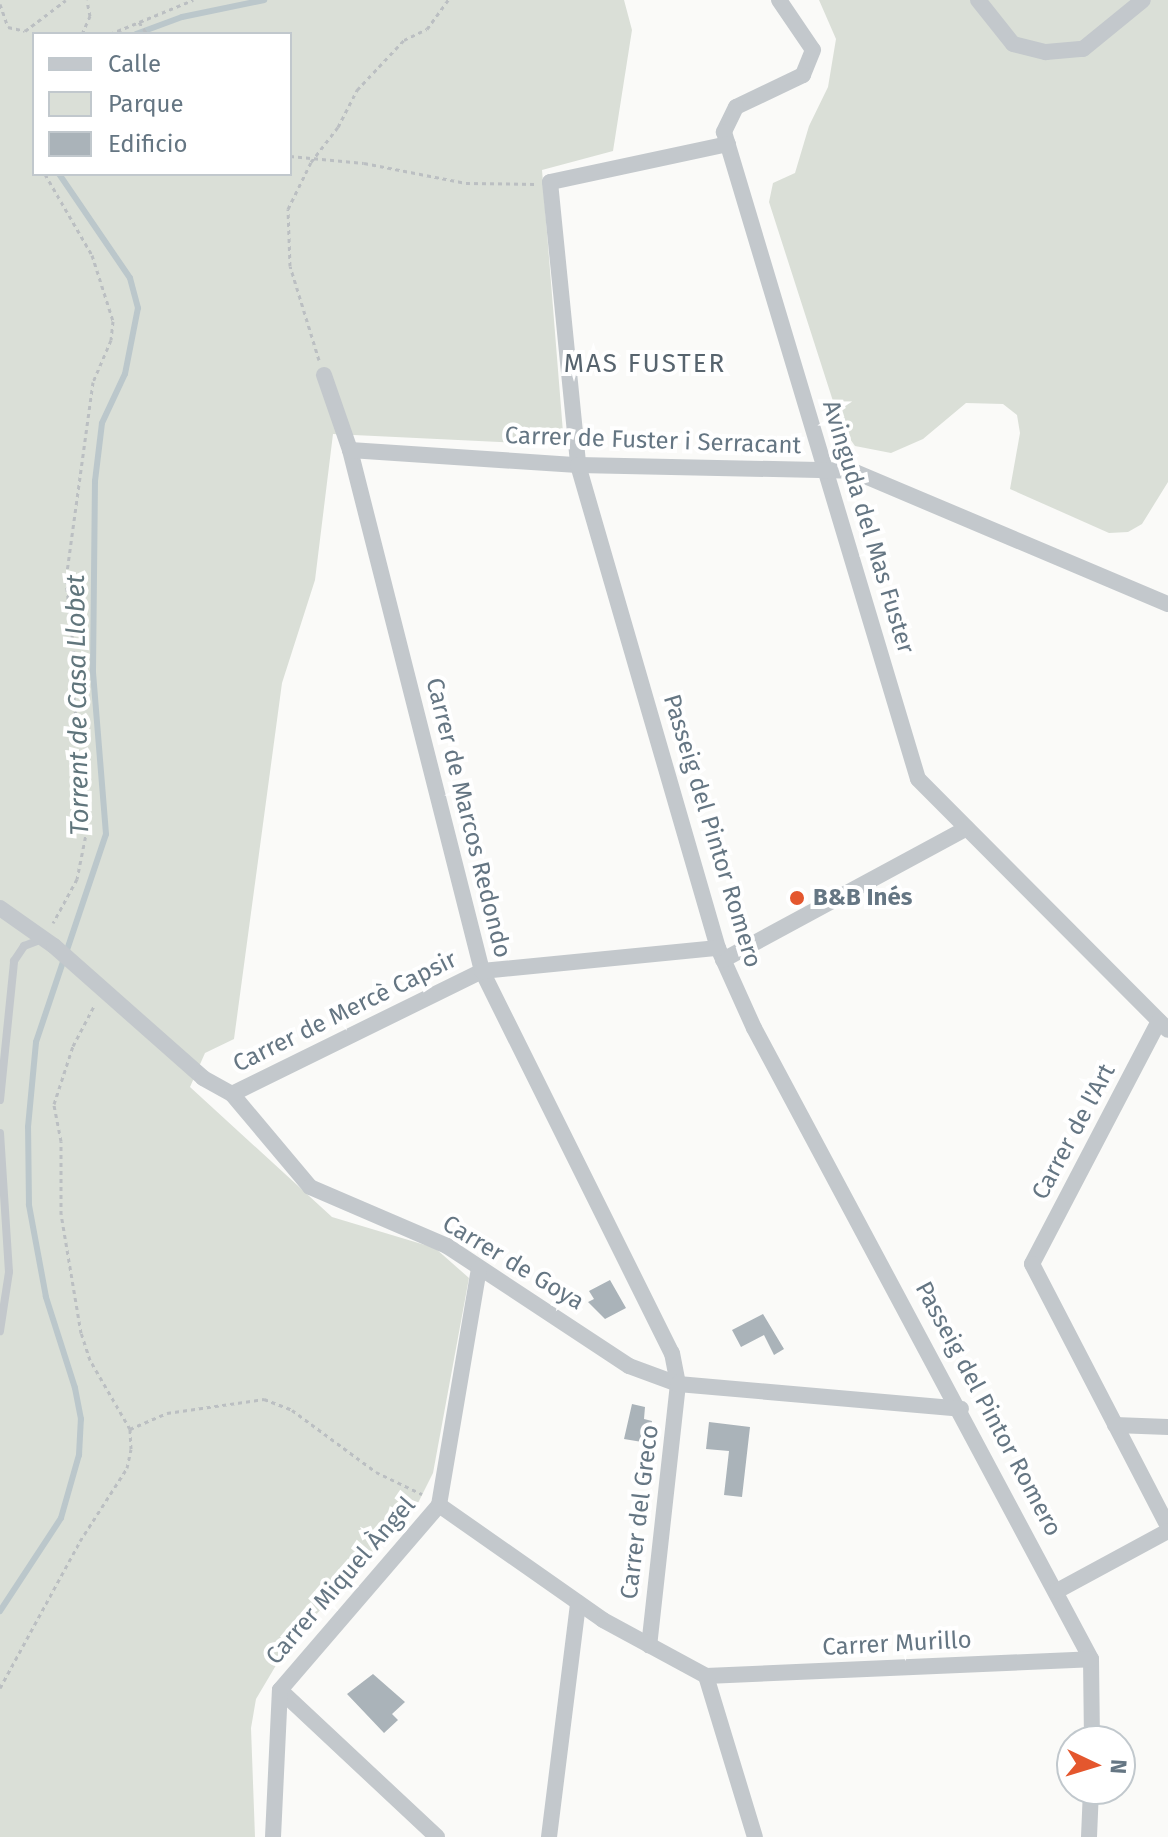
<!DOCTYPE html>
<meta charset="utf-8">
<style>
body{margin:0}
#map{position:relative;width:1168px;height:1837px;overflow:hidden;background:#fafaf8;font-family:"Fira Sans",sans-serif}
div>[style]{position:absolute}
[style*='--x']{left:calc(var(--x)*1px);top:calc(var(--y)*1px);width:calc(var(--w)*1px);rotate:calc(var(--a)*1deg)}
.green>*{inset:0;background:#dadfd7}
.stream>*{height:6px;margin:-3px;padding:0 3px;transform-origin:3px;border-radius:3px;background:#bbc7cb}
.building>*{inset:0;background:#aab3b9}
.path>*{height:3px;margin-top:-1.5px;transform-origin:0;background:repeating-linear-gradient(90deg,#bbbfc2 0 4px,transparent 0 8px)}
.lane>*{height:8px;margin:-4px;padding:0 4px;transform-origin:4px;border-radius:4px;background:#c3c8cc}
.street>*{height:16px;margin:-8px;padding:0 8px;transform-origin:8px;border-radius:8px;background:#c3c8cc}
.dots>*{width:22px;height:22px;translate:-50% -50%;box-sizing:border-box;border:4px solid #fff;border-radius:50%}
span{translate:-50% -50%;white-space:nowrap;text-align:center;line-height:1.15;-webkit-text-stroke:8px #fff;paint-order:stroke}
.street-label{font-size:24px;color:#657683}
.poi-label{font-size:24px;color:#657683;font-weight:700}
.left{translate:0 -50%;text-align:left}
.neighbourhood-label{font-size:26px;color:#57646e;letter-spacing:2px}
.water-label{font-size:26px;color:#60757c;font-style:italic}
.legend{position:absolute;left:32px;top:32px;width:260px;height:144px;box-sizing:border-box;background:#fff;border:2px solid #c1c8cd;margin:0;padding:10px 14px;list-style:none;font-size:24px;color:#657683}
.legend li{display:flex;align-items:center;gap:16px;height:40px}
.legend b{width:40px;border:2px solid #c1c8cd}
.north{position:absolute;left:1056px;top:1725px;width:80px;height:80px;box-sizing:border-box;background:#fff;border:2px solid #c1c8cd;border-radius:50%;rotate:94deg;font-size:22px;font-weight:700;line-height:32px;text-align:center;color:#657683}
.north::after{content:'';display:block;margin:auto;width:28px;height:36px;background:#e4572e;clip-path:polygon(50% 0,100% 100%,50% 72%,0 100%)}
</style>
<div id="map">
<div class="green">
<div style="clip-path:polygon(evenodd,0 0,624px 0,632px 30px,613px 151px,542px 170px,564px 445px,333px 434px,315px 580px,282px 683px,234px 1039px,205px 1053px,190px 1087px,332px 1217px,435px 1248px,469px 1278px,433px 1473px,417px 1505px,288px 1645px,256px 1699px,251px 1728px,255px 1837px,0 1837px,0 0,34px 34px,290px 34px,290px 174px,34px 174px,34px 34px)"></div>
<div style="clip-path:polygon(819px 0,1168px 0,1168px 482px,1142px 524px,1128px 532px,1109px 533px,1010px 489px,1020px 433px,1017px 415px,1003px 404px,966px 403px,923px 439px,891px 453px,855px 446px,841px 426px,769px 202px,773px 183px,795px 173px,809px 126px,828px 87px,836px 39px)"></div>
</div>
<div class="stream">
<div style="--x:136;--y:34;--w:49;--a:-20.3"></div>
<div style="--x:182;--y:17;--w:84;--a:-11.7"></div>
<div style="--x:0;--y:1611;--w:111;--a:-56.7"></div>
<div style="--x:61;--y:1518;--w:66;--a:-74.1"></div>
<div style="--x:79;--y:1455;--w:36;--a:-87"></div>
<div style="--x:81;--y:1419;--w:32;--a:-101"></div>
<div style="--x:75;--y:1388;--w:96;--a:-107.7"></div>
<div style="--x:46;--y:1297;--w:94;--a:-100.5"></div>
<div style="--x:29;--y:1205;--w:78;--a:-90.7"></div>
<div style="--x:28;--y:1127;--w:85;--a:-84.6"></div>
<div style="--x:36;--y:1042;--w:219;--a:-71.4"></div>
<div style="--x:106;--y:834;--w:164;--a:-94.6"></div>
<div style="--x:93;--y:671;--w:190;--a:-89.4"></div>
<div style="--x:95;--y:481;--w:58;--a:-83.1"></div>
<div style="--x:102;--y:423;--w:54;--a:-64.9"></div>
<div style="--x:125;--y:374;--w:67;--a:-78.9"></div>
<div style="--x:138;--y:308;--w:31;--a:-105"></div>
<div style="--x:130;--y:278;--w:126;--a:-124.3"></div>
</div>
<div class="building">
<div style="clip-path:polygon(610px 1280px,626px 1308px,605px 1319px,588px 1302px,594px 1299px,589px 1291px)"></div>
<div style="clip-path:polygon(763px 1314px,784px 1349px,774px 1355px,764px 1335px,741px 1347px,732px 1330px)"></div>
<div style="clip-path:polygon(632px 1404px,645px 1407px,644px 1419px,652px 1421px,648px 1443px,624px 1439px)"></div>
<div style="clip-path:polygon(709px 1422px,750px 1427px,742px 1497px,724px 1495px,729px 1451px,706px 1449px)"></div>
<div style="clip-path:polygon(373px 1674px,405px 1702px,392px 1714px,398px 1720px,384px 1733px,347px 1694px)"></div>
</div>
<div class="path">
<div style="--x:0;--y:4;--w:24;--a:71"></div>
<div style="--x:8;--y:27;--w:17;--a:13"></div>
<div style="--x:25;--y:31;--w:51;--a:-37.1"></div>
<div style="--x:139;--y:22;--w:14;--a:56"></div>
<div style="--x:82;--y:34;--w:20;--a:-66"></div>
<div style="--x:90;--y:16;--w:16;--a:-101"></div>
<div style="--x:110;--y:34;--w:90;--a:-22.3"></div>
<div style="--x:290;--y:156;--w:74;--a:5.4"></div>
<div style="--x:364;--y:163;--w:104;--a:11.1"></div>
<div style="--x:466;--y:183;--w:69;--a:0.8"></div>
<div style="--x:45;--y:174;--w:94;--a:59.9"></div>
<div style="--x:92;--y:255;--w:69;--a:72.3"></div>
<div style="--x:113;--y:321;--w:19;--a:96"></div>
<div style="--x:111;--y:340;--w:46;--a:113.2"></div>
<div style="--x:93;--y:382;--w:199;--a:97.8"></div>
<div style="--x:66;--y:579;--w:94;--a:83.9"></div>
<div style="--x:76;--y:672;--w:31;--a:94"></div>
<div style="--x:74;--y:703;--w:96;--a:81.6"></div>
<div style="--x:88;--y:798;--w:31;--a:92"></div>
<div style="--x:87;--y:829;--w:51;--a:101.3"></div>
<div style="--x:77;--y:879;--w:50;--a:118.6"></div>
<div style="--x:319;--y:360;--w:98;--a:-107.1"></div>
<div style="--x:290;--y:266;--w:57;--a:-92"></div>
<div style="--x:288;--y:209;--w:52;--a:-63.9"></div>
<div style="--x:311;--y:162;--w:44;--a:-52.4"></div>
<div style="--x:338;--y:127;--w:42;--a:-62.8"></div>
<div style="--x:357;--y:90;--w:69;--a:-46.8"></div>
<div style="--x:404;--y:40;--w:25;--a:-26"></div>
<div style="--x:427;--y:29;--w:36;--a:-54"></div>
<div style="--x:130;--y:1429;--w:40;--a:-23.4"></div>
<div style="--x:167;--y:1413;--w:98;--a:-8.2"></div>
<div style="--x:264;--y:1399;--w:30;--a:21"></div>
<div style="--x:292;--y:1410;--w:104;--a:36.4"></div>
<div style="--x:376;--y:1472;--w:51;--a:25.6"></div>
<div style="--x:0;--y:1688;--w:167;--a:-61.4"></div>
<div style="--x:80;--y:1541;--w:87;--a:-57.2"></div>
<div style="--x:127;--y:1468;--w:19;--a:-78"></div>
<div style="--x:131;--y:1449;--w:20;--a:-93"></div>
<div style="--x:130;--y:1429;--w:80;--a:-120.1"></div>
<div style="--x:90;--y:1360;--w:28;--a:-108"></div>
<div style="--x:81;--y:1333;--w:121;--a:-99.5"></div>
<div style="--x:61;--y:1214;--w:73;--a:-90"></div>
<div style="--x:61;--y:1141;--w:38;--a:-101"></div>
<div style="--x:54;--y:1104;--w:61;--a:-71.9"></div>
<div style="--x:73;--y:1046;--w:45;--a:-62.3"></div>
</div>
<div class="lane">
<div style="--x:0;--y:1100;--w:140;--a:-84.2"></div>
<div style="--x:14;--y:961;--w:18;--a:-56"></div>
<div style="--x:24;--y:946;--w:19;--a:-21"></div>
<div style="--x:0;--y:1133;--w:139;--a:86.3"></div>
<div style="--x:9;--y:1272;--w:60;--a:98.7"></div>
</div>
<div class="street">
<div style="--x:779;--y:0;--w:60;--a:55.8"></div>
<div style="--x:813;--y:50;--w:27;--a:112"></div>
<div style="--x:803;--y:75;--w:74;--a:154.5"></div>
<div style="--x:736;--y:107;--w:28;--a:116"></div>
<div style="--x:724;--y:132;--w:675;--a:73.31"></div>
<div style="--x:918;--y:779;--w:354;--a:45.1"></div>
<div style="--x:978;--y:0;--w:56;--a:51.5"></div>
<div style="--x:1013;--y:44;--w:34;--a:14"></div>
<div style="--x:1046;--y:52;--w:37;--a:-5"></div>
<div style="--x:1083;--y:49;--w:77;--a:-39.2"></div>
<div style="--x:728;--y:144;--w:182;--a:167.9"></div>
<div style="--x:550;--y:182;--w:284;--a:84.3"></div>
<div style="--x:578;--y:465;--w:503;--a:73.84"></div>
<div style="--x:718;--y:948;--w:88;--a:65.8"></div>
<div style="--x:754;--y:1028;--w:715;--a:61.89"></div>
<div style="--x:1091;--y:1659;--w:82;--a:89.3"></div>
<div style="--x:324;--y:375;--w:79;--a:70.9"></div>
<div style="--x:350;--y:450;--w:537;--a:75.78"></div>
<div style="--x:482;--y:971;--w:427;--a:63.6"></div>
<div style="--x:672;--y:1353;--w:32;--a:79"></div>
<div style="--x:678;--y:1384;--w:263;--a:96.3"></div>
<div style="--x:350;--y:450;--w:228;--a:3.8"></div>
<div style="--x:578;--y:465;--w:275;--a:1.2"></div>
<div style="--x:853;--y:471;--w:342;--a:22.9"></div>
<div style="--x:0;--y:908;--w:66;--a:35.1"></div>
<div style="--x:54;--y:946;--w:199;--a:41.5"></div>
<div style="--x:203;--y:1078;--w:33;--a:29"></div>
<div style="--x:232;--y:1094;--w:121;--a:50"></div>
<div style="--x:310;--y:1187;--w:149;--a:23.3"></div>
<div style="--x:447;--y:1246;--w:218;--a:33.4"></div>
<div style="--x:629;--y:1366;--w:52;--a:20.2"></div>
<div style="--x:678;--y:1384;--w:284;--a:5"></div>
<div style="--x:723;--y:960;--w:277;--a:-28.4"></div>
<div style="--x:1159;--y:1021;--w:274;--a:117.6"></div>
<div style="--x:1032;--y:1264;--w:295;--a:62.6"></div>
<div style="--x:232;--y:1094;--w:279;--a:-26.2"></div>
<div style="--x:482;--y:971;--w:237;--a:-5.6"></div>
<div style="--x:1115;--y:1425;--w:53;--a:2.2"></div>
<div style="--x:439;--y:1505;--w:200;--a:35"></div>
<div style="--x:603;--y:1620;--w:117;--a:28.5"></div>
<div style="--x:1057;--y:1591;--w:126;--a:-28.4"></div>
<div style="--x:706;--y:1676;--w:385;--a:-2.5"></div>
<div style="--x:706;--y:1676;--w:168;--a:73.1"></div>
<div style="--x:280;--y:1690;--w:215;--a:43.1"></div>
<div style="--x:273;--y:1837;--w:147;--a:-87.3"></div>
<div style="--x:280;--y:1690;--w:244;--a:-49.3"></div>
<div style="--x:439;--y:1505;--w:240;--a:-80.4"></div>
<div style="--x:549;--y:1837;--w:236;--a:-82.9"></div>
<div style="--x:1089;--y:1837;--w:48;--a:-87.6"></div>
</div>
<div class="dots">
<div style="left:797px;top:898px;background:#e4572e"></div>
</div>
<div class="street-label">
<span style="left:653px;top:441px;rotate:2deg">Carrer de Fuster i Serracant</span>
<span style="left:868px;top:527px;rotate:73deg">Avinguda del Mas Fuster</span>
<span style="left:468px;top:818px;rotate:76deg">Carrer de Marcos Redondo</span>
<span style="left:712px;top:831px;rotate:73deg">Passeig del Pintor Romero</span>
<span style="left:345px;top:1012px;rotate:-26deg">Carrer de Mercè Capsir</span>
<span style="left:1074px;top:1132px;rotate:-62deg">Carrer de l'Art</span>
<span style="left:513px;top:1263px;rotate:31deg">Carrer de Goya</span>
<span style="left:988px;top:1409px;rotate:62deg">Passeig del Pintor Romero</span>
<span style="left:640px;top:1512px;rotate:-83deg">Carrer del Greco</span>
<span style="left:341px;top:1581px;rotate:-49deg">Carrer Miquel Àngel</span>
<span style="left:897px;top:1644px;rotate:-3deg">Carrer Murillo</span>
</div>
<div class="poi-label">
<span class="left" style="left:813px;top:898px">B&amp;B Inés</span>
</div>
<div class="neighbourhood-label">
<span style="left:645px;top:364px">MAS FUSTER</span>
</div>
<div class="water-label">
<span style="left:78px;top:705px;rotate:-91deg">Torrent de Casa Llobet</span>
</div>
<ul class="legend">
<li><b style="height:10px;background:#c3c8cc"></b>Calle</li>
<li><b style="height:22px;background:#dadfd7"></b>Parque</li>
<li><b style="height:22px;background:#aab3b9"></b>Edificio</li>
</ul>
<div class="north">N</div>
</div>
